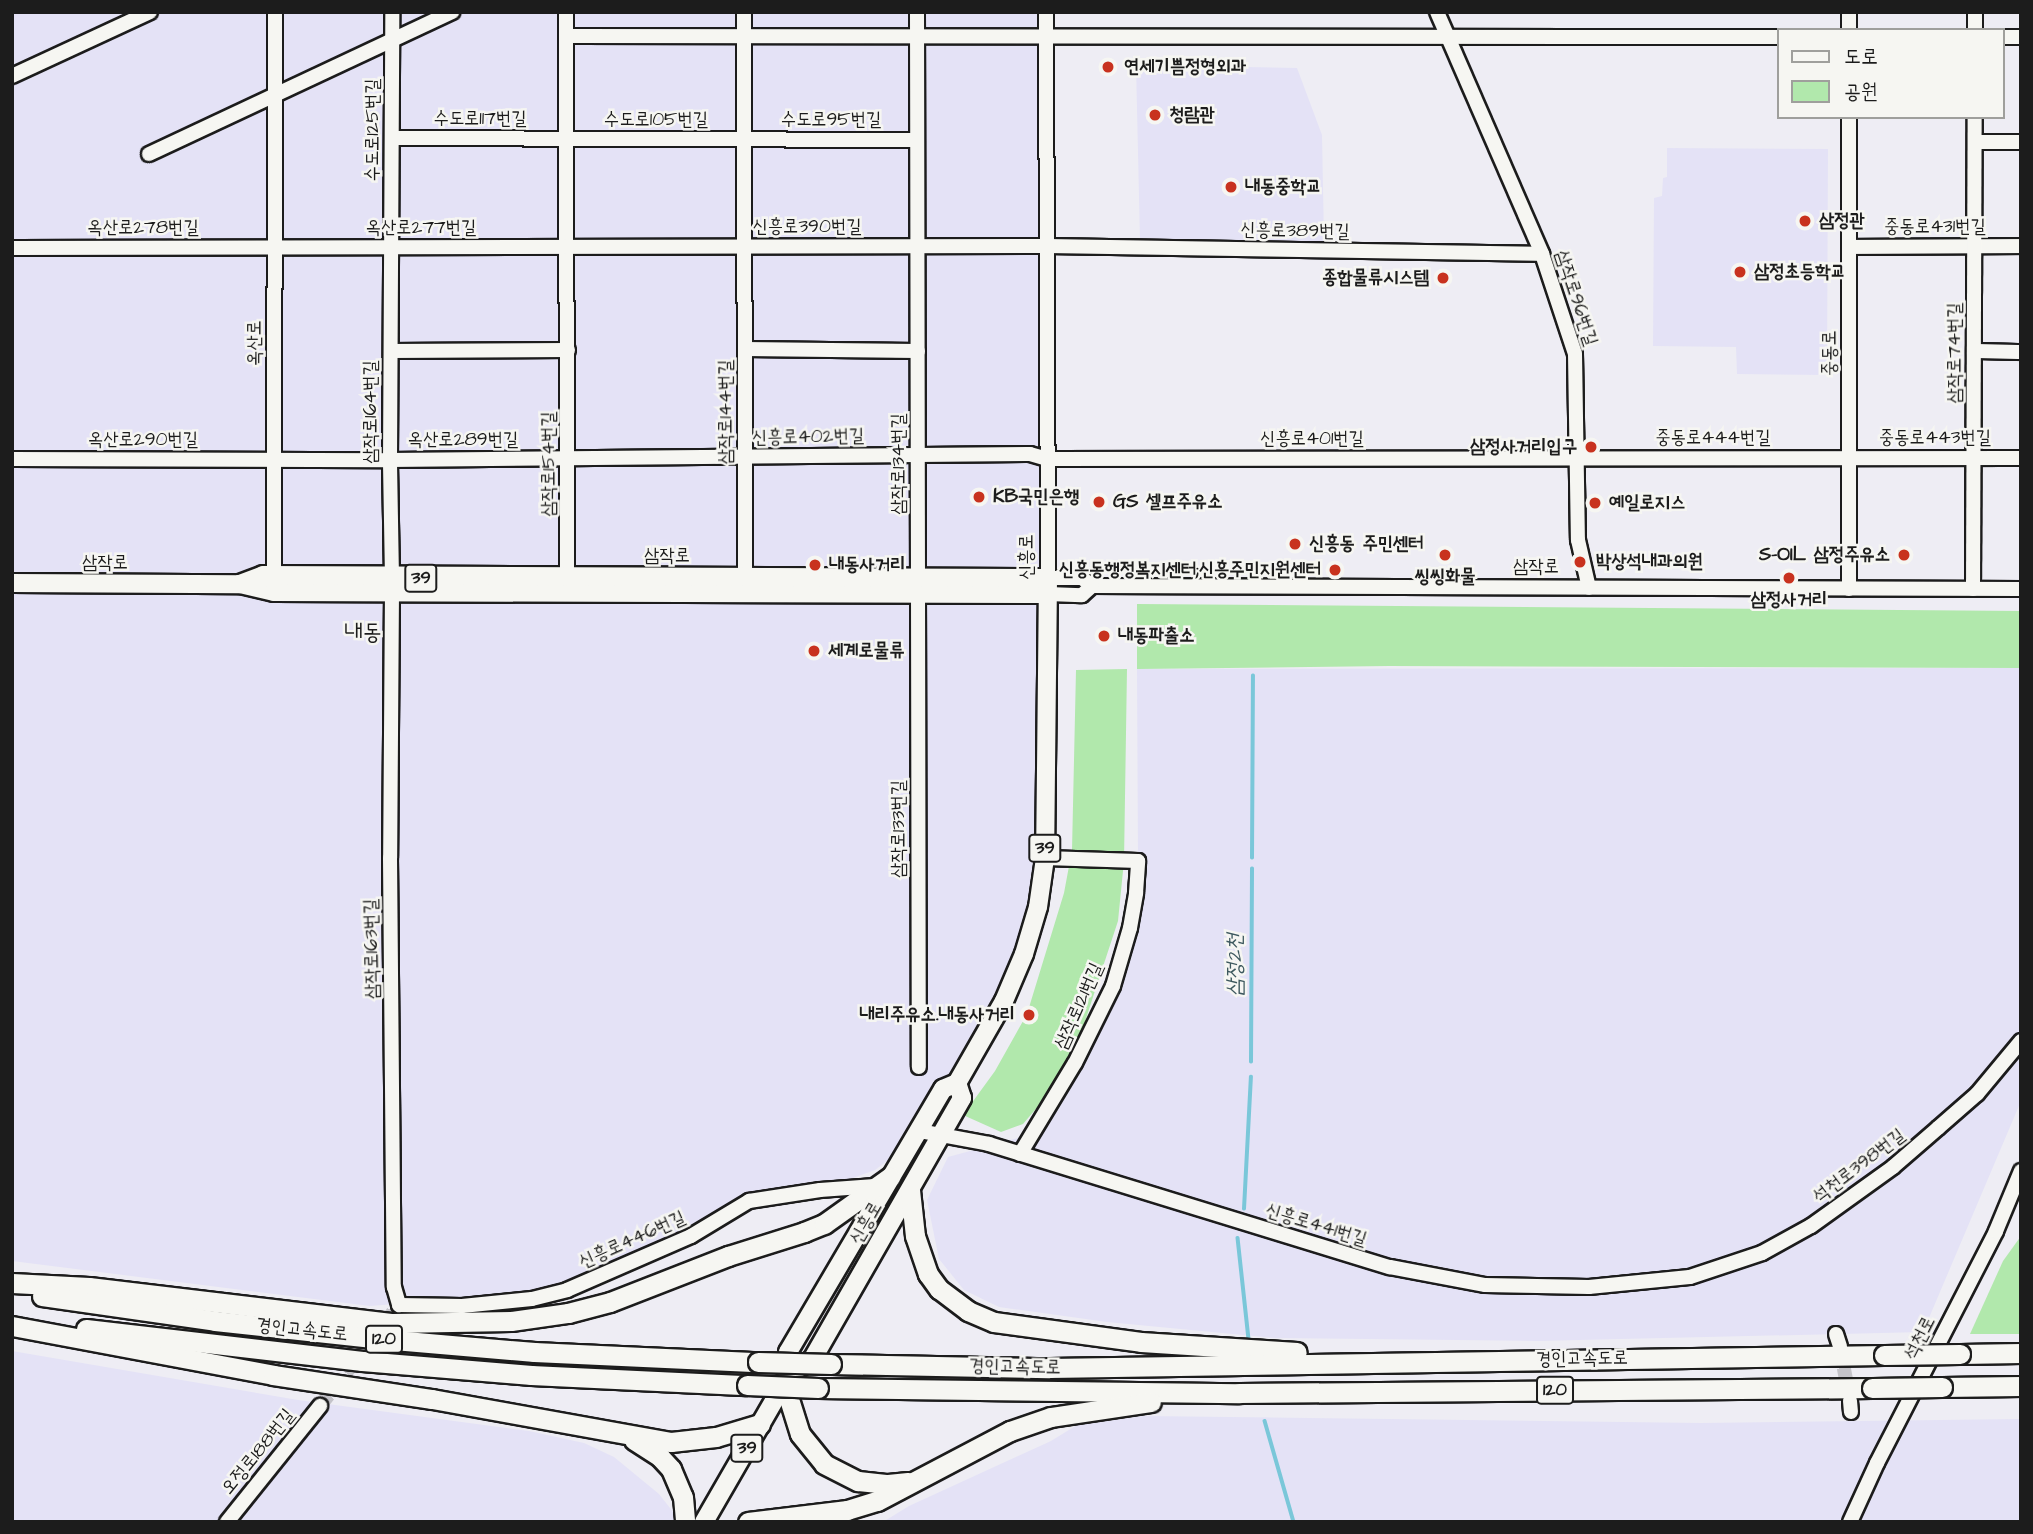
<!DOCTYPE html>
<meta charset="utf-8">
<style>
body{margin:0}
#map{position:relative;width:2033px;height:1534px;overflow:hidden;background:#eeedf4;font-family:"Architects Daughter","Poor Story",sans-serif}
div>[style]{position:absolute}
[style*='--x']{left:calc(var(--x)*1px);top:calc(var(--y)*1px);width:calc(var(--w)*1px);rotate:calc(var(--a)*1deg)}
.built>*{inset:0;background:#e4e2f6}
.green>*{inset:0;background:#b1e8ac}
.stream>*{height:3.5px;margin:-1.75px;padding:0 1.75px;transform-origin:1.75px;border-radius:1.75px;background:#7ac7d9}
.minor-tunnel>*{height:14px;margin-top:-7px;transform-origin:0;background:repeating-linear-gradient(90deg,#c4c3c9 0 14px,transparent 0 21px)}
.roads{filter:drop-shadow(2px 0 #1c1c1c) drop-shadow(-2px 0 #1c1c1c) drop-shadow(0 2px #1c1c1c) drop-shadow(0 -2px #1c1c1c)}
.minor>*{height:14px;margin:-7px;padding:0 7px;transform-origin:7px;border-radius:7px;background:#f6f6f2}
.major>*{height:18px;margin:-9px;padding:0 9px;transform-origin:9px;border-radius:9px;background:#f6f6f2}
.highway>*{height:19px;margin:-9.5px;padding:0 9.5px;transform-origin:9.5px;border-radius:9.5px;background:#f6f6f2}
.bridges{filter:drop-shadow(2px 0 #1c1c1c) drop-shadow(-2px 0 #1c1c1c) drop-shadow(0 2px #1c1c1c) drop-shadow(0 -2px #1c1c1c)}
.highway-bridge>*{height:19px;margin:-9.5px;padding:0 9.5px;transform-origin:9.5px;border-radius:9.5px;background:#f6f6f2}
.dots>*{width:19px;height:19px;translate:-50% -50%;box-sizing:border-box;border:4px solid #f6f6f2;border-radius:50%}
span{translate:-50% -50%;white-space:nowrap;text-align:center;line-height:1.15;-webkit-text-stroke:5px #f6f6f2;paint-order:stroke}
.shield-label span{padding:2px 5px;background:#f6f6f2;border:2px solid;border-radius:5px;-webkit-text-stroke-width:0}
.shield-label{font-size:18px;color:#1c1c1c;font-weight:700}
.poi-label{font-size:19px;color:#1c1c1c;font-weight:700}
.left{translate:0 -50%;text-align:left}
.right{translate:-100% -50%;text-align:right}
.street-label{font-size:19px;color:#1c1c1c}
.water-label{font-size:21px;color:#3d585e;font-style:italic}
.quarter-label{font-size:23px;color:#1c1c1c}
.frame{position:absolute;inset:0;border:14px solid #1c1c1c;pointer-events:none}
.legend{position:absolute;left:1777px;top:28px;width:228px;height:91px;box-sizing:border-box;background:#f6f6f2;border:2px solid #9f9f9c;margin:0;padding:9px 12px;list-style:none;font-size:21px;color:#1c1c1c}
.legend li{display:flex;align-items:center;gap:14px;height:35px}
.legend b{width:35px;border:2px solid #9f9f9c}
</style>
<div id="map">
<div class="built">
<div style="clip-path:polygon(12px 12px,1046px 12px,1045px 858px,1004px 1001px,932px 1127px,875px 1170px,820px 1190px,749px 1202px,567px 1290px,370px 1306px,12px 1261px)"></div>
<div style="clip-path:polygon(1136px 65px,1297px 68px,1322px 135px,1324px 241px,1140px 240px)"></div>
<div style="clip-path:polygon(1667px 148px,1828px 149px,1827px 375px,1737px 374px,1736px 347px,1653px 346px,1654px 198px,1662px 196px,1663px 178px,1667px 177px)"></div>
<div style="clip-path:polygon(2021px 668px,2021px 1031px,2004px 1049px,2021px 1058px,2021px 1101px,1923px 1332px,1537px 1341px,1275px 1338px,1107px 1322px,999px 1307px,964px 1290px,939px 1259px,927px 1200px,948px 1157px,1025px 1136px,1058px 1092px,1128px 946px,1138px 861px,1137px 669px)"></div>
<div style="clip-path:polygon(12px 1351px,298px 1400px,529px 1431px,584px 1443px,614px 1457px,659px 1494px,681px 1522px,12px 1522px)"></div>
<div style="clip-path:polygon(1144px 1416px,1701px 1423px,2021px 1419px,2021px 1522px,883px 1522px,909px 1506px,1051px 1441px,1077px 1425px)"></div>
</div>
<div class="green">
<div style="clip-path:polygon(1137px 604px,2021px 611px,2021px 668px,1389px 666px,1137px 669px)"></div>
<div style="clip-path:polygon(1127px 669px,1124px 861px,1118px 921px,1069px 1070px,1023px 1124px,1001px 1132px,963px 1115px,995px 1071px,1027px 1014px,1064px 893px,1072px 850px,1076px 670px)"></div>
<div style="clip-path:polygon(2021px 1236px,2021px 1334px,1970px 1334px,2003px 1261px)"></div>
</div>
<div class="stream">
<div style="--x:1252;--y:858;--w:182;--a:-89.7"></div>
<div style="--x:1251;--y:1062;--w:193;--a:-89.7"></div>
<div style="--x:1244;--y:1209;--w:132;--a:-87"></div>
<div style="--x:1238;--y:1238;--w:103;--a:83.8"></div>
<div style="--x:1265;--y:1421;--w:105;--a:74"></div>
</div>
<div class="minor-tunnel">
<div style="--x:1840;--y:1347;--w:50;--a:79.6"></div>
<div style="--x:320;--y:1406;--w:120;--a:-52.1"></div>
</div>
<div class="roads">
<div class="minor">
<div style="--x:566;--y:12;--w:566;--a:89.9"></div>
<div style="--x:744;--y:12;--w:573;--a:89.9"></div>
<div style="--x:917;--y:12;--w:565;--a:89.9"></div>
<div style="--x:1046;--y:12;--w:566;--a:89.8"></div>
<div style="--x:1048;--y:578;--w:34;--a:0"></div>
<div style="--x:1082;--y:578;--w:13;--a:39"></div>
<div style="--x:1092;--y:586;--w:929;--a:0.19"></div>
<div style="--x:1437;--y:12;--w:264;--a:66.5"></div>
<div style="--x:1542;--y:254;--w:105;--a:71.7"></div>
<div style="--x:1575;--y:354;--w:186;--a:89.1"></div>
<div style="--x:1578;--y:540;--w:49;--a:77.1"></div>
<div style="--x:1849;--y:12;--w:18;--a:90"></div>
<div style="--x:1975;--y:12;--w:18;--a:90"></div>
<div style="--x:567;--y:36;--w:1212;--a:0.05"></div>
<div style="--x:2003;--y:37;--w:18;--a:0"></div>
<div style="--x:12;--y:76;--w:152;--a:-24.9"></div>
<div style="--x:1849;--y:117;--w:472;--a:90"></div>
<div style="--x:392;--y:138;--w:525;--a:0.22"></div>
<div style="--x:1975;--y:142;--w:46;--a:0"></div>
<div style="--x:149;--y:154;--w:335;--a:-25.1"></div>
<div style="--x:1849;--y:247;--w:172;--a:-0.3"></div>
<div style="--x:12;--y:248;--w:1035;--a:-0.11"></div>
<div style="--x:1047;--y:246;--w:495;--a:0.9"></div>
<div style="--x:745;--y:349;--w:173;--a:0.7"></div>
<div style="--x:391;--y:351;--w:177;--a:-0.3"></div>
<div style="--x:1974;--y:351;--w:47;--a:1.2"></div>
<div style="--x:12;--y:459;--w:378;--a:0.2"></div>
<div style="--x:390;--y:460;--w:640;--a:-0.54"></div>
<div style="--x:1030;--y:454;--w:18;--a:16"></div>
<div style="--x:1047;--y:459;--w:974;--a:-0.06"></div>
<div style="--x:392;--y:578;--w:118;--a:-91"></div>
<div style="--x:390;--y:460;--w:448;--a:-89.7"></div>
<div style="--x:274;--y:585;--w:573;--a:-89.9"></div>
<div style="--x:1973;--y:589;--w:472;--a:-89.8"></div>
<div style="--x:392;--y:591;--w:267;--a:90.4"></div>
<div style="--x:390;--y:858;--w:429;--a:89.5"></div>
<div style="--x:394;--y:1287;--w:19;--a:74"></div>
<div style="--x:918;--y:592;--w:475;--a:89.9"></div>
<div style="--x:1048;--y:594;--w:34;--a:2"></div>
<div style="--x:1082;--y:595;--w:13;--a:-42"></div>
<div style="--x:919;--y:1131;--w:71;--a:10.5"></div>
<div style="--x:989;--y:1144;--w:419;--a:17.1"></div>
<div style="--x:1390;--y:1267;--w:97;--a:10.7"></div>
<div style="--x:1485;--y:1285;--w:104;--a:1.1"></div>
<div style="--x:1589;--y:1287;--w:101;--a:-5.7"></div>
<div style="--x:1690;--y:1277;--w:76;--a:-18.4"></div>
<div style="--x:1762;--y:1253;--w:56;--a:-28.9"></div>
<div style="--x:1811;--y:1226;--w:101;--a:-35.7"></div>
<div style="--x:1893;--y:1167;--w:60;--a:-40.9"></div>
<div style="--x:1938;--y:1128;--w:52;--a:-41.1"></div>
<div style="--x:1977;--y:1094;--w:69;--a:-50.3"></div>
<div style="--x:1020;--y:1154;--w:106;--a:-58.9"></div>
<div style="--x:1075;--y:1063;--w:86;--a:-63.7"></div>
<div style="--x:1113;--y:986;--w:60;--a:-73.7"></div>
<div style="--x:1130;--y:928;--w:36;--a:-80"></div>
<div style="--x:1136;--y:893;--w:32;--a:-86"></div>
<div style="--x:1138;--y:861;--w:93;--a:-178.2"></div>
<div style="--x:399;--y:1305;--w:63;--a:0.9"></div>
<div style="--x:462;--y:1306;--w:70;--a:-5.7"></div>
<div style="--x:532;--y:1299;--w:36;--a:-14"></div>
<div style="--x:567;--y:1290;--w:135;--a:-23.5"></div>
<div style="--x:691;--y:1236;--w:68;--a:-31.1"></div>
<div style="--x:749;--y:1201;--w:72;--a:-8.8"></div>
<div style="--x:820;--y:1190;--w:55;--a:-4.2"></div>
<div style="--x:1836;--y:1334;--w:13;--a:72"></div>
<div style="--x:1850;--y:1401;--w:11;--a:85"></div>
<div style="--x:227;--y:1522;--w:149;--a:-51.3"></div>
<div style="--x:1850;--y:1522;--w:65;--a:-65.4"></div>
<div style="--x:1877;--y:1463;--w:261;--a:-62.8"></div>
<div style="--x:1996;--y:1231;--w:65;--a:-67.4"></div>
</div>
<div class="major">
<div style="--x:12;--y:583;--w:228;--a:0.3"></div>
<div style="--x:240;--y:584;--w:35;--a:13"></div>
<div style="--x:274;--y:592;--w:774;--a:0.15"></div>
<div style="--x:240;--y:584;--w:25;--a:-21"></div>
<div style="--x:263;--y:575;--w:785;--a:0.22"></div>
<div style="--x:1048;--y:578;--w:280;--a:90.6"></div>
<div style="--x:1045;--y:858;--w:49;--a:98.1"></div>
<div style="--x:1038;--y:907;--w:49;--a:106.6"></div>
<div style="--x:1024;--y:954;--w:51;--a:113.1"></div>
<div style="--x:1004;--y:1001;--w:95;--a:119.8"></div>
<div style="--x:957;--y:1083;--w:15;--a:157"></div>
<div style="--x:943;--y:1089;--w:305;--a:120.5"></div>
<div style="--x:788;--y:1352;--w:21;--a:85"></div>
<div style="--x:704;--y:1522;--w:172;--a:-60"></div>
<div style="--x:790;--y:1373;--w:26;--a:-31"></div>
<div style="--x:812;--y:1360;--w:302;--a:-60.2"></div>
<div style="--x:962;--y:1098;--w:16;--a:-108"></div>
</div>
<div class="highway">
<div style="--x:910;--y:1190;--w:46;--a:83.8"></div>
<div style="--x:915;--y:1236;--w:40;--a:71.1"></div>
<div style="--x:928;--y:1274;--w:19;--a:54"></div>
<div style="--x:939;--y:1289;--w:36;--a:37"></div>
<div style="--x:968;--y:1311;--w:28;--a:23"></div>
<div style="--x:994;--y:1322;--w:148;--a:7.7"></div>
<div style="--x:1141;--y:1342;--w:156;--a:3.7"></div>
<div style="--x:12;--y:1283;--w:77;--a:3"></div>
<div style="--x:89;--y:1287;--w:306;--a:6.8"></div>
<div style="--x:393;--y:1323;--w:118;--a:-1"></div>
<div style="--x:511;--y:1321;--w:58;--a:-8"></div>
<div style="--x:568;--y:1313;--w:43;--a:-14.7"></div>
<div style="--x:610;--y:1302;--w:127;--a:-21.3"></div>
<div style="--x:728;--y:1256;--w:80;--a:-17.5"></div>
<div style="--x:804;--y:1232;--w:22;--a:-22"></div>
<div style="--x:824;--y:1224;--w:81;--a:-35.5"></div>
<div style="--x:42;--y:1296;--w:175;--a:8.2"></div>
<div style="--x:215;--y:1321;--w:168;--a:6.2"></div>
<div style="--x:382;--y:1339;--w:153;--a:4.9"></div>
<div style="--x:534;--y:1352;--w:224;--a:2.6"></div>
<div style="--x:12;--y:1326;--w:266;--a:10.6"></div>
<div style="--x:273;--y:1375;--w:161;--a:8.6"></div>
<div style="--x:432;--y:1399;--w:243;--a:10.2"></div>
<div style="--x:671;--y:1442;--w:45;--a:-6.3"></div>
<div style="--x:716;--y:1437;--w:46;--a:-16.5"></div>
<div style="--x:86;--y:1329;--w:278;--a:6.6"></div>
<div style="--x:362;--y:1361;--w:170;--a:4.7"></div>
<div style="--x:531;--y:1375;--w:216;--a:2.7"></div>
<div style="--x:1960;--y:1354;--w:61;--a:-0.9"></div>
<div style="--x:831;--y:1364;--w:218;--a:1.1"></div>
<div style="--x:1049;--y:1368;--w:835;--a:-0.89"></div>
<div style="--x:784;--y:1383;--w:53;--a:72.6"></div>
<div style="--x:800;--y:1434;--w:38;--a:51"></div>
<div style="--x:824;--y:1464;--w:38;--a:27"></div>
<div style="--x:858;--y:1481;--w:30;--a:6"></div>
<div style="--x:888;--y:1484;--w:20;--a:-6"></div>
<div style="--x:1942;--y:1387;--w:79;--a:-0.7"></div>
<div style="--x:818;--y:1388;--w:421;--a:0.7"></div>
<div style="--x:1239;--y:1393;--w:633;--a:-0.45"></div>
<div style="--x:634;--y:1440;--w:31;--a:33"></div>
<div style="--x:660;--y:1457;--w:16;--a:47"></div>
<div style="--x:671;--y:1469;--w:30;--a:67"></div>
<div style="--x:683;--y:1497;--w:25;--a:85"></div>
<div style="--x:748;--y:1522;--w:100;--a:-6.9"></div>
<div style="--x:847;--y:1510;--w:31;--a:-17"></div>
<div style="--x:877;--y:1501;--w:150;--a:-27.8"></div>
<div style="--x:1010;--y:1431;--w:43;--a:-18.9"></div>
<div style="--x:1051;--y:1417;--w:101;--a:-8.5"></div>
</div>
</div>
<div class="bridges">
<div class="highway-bridge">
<div style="--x:1884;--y:1355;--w:76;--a:-0.8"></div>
<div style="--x:758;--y:1362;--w:73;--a:1.6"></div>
<div style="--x:747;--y:1385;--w:71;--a:2.4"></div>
<div style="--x:1872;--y:1388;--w:70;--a:-0.8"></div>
</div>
</div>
<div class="dots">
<div style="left:1108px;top:67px;background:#c8321e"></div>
<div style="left:1155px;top:115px;background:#c8321e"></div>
<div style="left:1231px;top:187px;background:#c8321e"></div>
<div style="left:1805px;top:221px;background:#c8321e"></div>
<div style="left:1740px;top:272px;background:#c8321e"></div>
<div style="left:1443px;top:278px;background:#c8321e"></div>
<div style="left:1591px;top:447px;background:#c8321e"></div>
<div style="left:979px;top:497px;background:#c8321e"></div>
<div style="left:1099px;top:502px;background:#c8321e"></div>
<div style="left:1595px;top:503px;background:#c8321e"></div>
<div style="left:1295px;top:544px;background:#c8321e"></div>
<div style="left:1445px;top:555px;background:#c8321e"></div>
<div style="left:1904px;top:555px;background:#c8321e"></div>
<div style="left:1580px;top:562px;background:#c8321e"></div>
<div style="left:815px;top:565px;background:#c8321e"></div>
<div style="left:1335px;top:570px;background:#c8321e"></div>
<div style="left:1789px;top:578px;background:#c8321e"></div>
<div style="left:1104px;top:636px;background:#c8321e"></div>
<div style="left:814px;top:651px;background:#c8321e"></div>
<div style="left:1029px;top:1015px;background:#c8321e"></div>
</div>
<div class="shield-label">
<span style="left:421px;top:578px">39</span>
<span style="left:1045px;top:848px">39</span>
<span style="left:384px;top:1339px">120</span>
<span style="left:1555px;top:1390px">120</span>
<span style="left:747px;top:1448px">39</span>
</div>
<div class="poi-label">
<span class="left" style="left:1124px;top:67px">연세기쁨정형외과</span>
<span class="left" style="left:1169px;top:115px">청람관</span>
<span class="left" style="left:1245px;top:187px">내동중학교</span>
<span class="left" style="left:1819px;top:221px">삼정관</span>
<span class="left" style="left:1754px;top:272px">삼정초등학교</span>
<span class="right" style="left:1429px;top:278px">종합물류시스템</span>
<span class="right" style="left:1577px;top:447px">삼정사거리입구</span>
<span class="left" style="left:993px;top:497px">KB국민은행</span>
<span class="left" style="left:1113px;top:502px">GS 셀프주유소</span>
<span class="left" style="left:1609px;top:503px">예일로지스</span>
<span class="left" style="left:1309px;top:544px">신흥동 주민센터</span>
<span class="right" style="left:1890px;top:555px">S-OIL 삼정주유소</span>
<span class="left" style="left:1596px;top:562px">박상석내과의원</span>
<span class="left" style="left:829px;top:565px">내동사거리</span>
<span class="right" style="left:1321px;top:570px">신흥동행정복지센터;신흥주민지원센터</span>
<span style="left:1445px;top:577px">씽씽화물</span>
<span style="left:1789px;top:600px">삼정사거리</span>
<span class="left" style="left:1118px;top:636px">내동파출소</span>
<span class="left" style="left:828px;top:651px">세계로물류</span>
<span class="right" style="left:1015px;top:1015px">내리주유소.내동사거리</span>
</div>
<div class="street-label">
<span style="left:480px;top:119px">수도로117번길</span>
<span style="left:656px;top:120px">수도로105번길</span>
<span style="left:831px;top:120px">수도로95번길</span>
<span style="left:373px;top:130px;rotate:-90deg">수도로125번길</span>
<span style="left:807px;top:227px">신흥로390번길</span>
<span style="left:1935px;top:227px">중동로431번길</span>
<span style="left:143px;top:228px">옥산로278번길</span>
<span style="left:421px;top:228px">옥산로277번길</span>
<span style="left:1295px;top:231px;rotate:1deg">신흥로389번길</span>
<span style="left:1576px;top:298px;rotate:72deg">삼작로96번길</span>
<span style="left:255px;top:343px;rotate:-90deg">옥산로</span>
<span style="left:1830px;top:353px;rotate:-90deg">중동로</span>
<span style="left:1955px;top:353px;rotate:-90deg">삼작로74번길</span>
<span style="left:371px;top:412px;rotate:-90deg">삼작로164번길</span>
<span style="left:726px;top:412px;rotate:-90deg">삼작로144번길</span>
<span style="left:808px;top:437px;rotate:-1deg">신흥로402번길</span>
<span style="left:1713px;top:438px">중동로444번길</span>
<span style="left:1935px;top:438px">중동로443번길</span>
<span style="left:1312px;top:439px">신흥로401번길</span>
<span style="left:143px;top:440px">옥산로290번길</span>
<span style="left:463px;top:440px">옥산로289번길</span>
<span style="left:549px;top:464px;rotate:-90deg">삼작로154번길</span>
<span style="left:899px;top:464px;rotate:-90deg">삼작로134번길</span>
<span style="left:667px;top:556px">삼작로</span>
<span style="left:1027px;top:557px;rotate:-90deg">신흥로</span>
<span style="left:105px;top:563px">삼작로</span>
<span style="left:1536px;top:567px">삼작로</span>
<span style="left:899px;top:829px;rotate:-90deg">삼작로133번길</span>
<span style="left:372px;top:949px;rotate:-91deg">삼작로163번길</span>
<span style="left:1079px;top:1006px;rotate:-66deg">삼작로121번길</span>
<span style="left:1859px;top:1166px;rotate:-37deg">석천로398번길</span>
<span style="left:866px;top:1223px;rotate:-60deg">신흥로</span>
<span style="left:1316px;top:1225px;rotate:17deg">신흥로441번길</span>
<span style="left:632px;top:1240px;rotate:-24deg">신흥로446번길</span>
<span style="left:302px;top:1330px;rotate:6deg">경인고속도로</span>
<span style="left:1920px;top:1338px;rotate:-63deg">석천로</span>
<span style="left:1582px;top:1359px;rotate:-1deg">경인고속도로</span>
<span style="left:1015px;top:1367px;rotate:1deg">경인고속도로</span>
<span style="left:258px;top:1452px;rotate:-51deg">오정로188번길</span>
</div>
<div class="water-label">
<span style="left:1235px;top:965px;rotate:-90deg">삼정2천</span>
</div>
<div class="quarter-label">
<span style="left:363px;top:632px">내동</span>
</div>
<div class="frame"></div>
<ul class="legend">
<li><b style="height:9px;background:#f6f6f2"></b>도로</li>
<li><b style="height:19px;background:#b1e8ac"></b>공원</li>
</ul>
</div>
